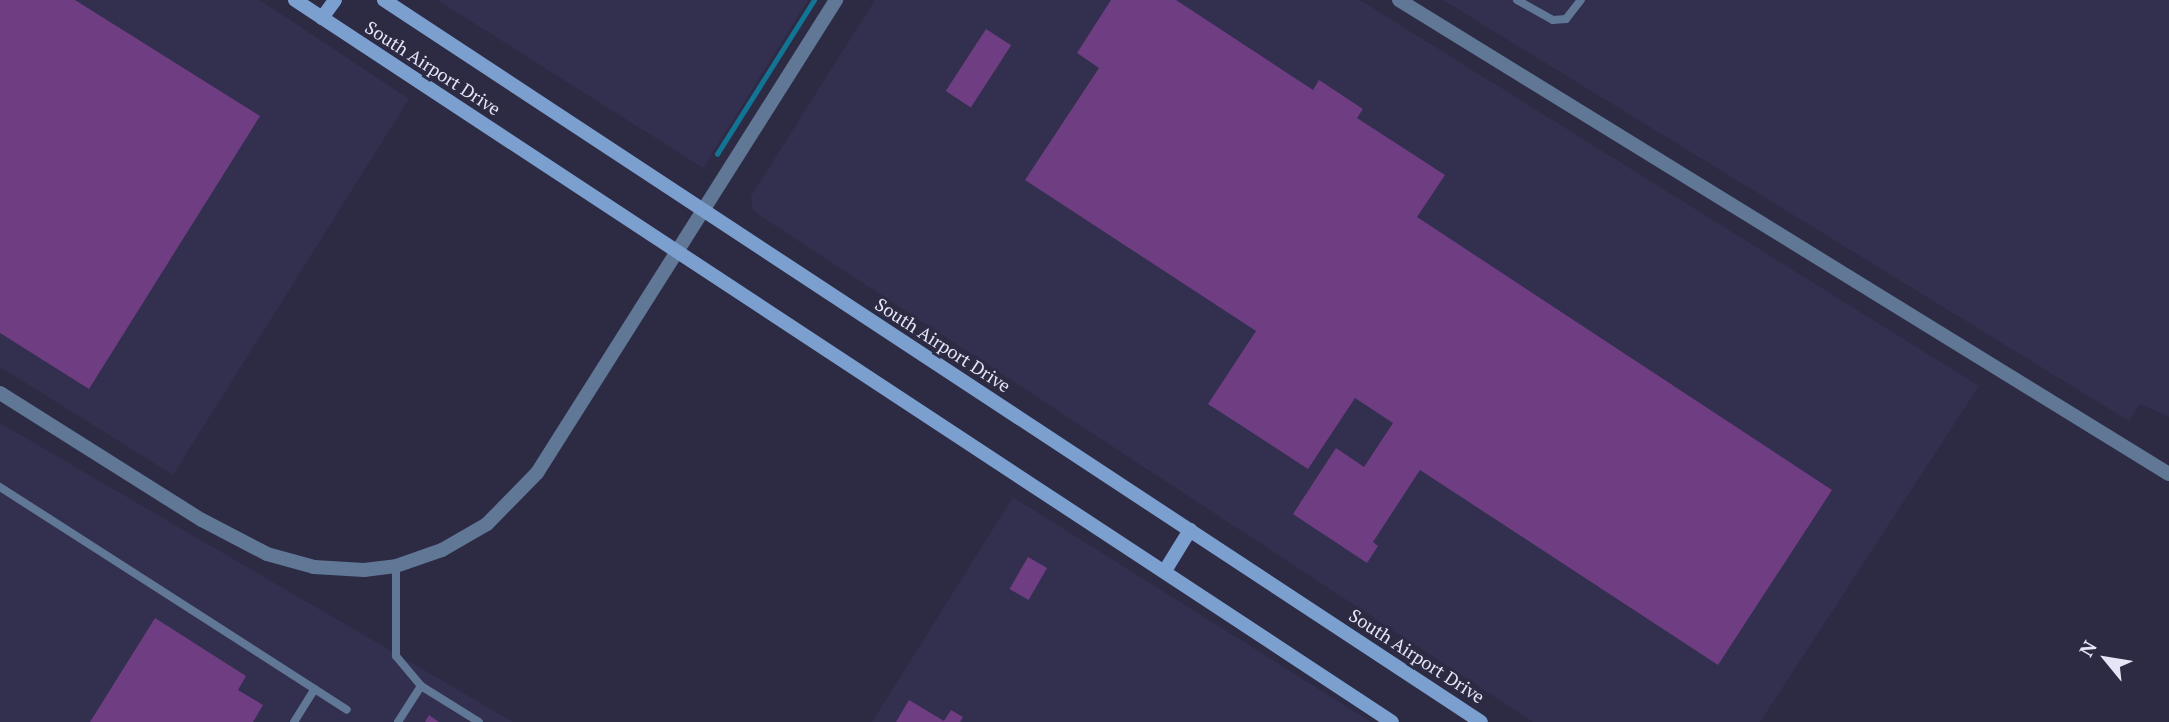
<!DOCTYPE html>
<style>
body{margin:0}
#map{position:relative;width:2169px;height:722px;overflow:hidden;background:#2d2b44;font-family:"PT Serif",serif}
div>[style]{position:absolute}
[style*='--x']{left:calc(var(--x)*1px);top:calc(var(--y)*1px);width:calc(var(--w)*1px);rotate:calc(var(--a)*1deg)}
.built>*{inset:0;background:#322f4f}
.stream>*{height:4.5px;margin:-2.25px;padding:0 2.25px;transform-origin:2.25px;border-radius:2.25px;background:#137595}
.building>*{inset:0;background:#6e3d82;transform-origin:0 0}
.lane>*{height:8px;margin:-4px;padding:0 4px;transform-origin:4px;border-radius:4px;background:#607795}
.street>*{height:14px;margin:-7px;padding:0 7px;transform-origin:7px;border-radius:7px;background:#607795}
.secondary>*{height:14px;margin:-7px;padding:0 7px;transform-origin:7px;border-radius:7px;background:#7b9fcf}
span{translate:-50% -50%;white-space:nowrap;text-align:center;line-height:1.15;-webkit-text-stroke:6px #2d2b44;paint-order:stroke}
.street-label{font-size:18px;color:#e5e5f6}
.north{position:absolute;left:2071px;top:624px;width:70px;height:70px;-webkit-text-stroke:5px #2d2b44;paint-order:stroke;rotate:300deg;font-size:19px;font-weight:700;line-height:28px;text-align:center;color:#e5e5f6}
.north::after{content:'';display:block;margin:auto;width:24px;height:32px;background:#e5e5f6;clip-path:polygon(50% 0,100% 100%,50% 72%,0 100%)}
</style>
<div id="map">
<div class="built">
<div style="clip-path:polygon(0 0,260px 0,409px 99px,173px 475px,0 367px)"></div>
<div style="clip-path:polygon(437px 0,808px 0,703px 168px)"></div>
<div style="clip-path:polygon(875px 0,1360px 0,1979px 386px,1760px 722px,1533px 722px,753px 211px,751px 196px)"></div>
<div style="clip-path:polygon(1443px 0,2169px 0,2169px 417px,2140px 404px,2129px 421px)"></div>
<div style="clip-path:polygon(0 423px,513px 722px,0 722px)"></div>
<div style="clip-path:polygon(1013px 497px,1371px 722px,872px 722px)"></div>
</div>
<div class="stream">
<div style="--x:717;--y:154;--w:182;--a:-57.8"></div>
</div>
<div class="building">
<div style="clip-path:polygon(0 0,75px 0,260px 116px,89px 389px,0 333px)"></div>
<div style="clip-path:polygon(1111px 0,1176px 0,1313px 90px,1319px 80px,1363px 109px,1357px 118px,1445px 175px,1417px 217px,1832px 490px,1718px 665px,1420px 470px,1373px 542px,1378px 546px,1367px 563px,1293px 514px,1336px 448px,1364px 467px,1393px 423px,1355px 398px,1308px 469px,1208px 404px,1256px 331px,1025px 180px,1099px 68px,1077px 53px)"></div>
<div style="left:986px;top:29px;width:30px;height:74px;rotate:33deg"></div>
<div style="left:1028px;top:557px;width:22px;height:37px;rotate:30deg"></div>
<div style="clip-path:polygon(155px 618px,246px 676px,238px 690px,263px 705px,253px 722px,90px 722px)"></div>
<div style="clip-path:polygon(909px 700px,944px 721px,951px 710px,963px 717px,960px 722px,896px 722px)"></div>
<div style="clip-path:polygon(429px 715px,439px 722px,425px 722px)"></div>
</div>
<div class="lane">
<div style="--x:1517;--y:0;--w:41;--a:29.1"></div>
<div style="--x:1553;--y:20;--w:13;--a:-4"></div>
<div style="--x:1566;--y:19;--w:24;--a:-52"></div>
<div style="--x:0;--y:487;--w:412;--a:32.7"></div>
<div style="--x:396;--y:566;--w:90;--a:90"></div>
<div style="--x:396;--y:656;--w:39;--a:50"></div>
<div style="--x:294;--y:722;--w:39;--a:-58"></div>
<div style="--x:398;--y:722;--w:43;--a:-57.4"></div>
<div style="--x:421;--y:686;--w:68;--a:31.8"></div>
</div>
<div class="street">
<div style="--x:1399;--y:0;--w:904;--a:31.62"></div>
<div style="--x:0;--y:393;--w:239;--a:32.2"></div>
<div style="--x:202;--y:520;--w:73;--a:27.6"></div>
<div style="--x:267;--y:554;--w:49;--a:15.5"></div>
<div style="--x:314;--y:567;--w:50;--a:3.4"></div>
<div style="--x:364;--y:570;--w:32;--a:-7"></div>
<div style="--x:396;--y:566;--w:49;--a:-19.2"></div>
<div style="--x:442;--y:550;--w:52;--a:-30"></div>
<div style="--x:487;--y:524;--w:71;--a:-45.6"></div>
<div style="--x:537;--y:473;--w:560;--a:-57.7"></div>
</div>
<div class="secondary">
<div style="--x:295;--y:0;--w:1313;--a:33.35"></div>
<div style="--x:384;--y:0;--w:1313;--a:33.35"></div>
<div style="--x:322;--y:18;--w:22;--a:-54"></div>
<div style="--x:1166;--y:569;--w:46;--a:-58.4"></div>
</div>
<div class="street-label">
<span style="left:433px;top:68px;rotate:33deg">South Airport Drive</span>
<span style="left:943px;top:345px;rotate:33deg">South Airport Drive</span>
<span style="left:1417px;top:656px;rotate:33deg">South Airport Drive</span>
</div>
<div class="north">N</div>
</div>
